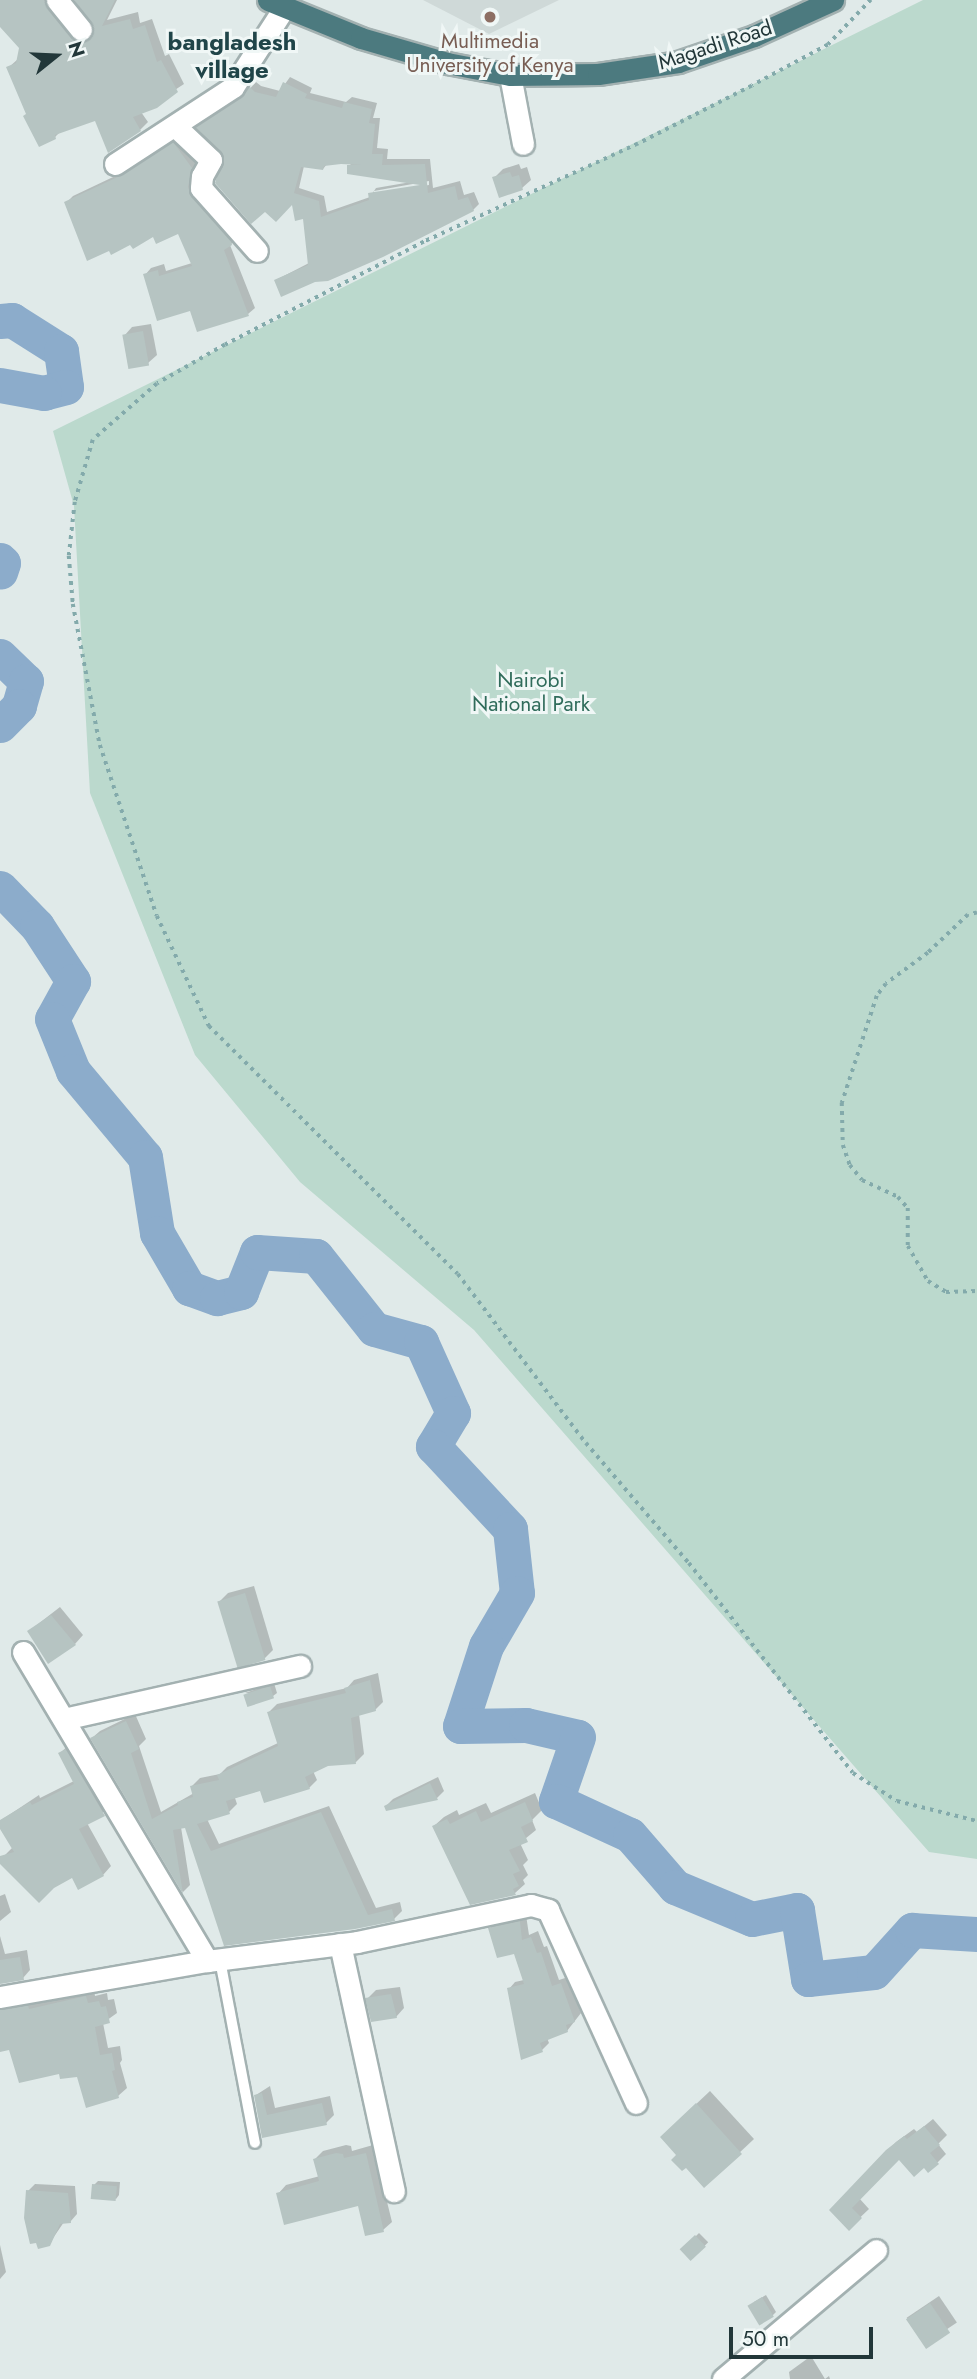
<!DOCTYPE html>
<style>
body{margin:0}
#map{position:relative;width:977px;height:2379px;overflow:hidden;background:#e0eae9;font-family:Jost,sans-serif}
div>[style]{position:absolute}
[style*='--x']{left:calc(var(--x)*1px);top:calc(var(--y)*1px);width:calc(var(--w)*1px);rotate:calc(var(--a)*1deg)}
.built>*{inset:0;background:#cfd9d8}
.green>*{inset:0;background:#bbd9cd}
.shadow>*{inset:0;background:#0003;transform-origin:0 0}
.river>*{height:35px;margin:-17.5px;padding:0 17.5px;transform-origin:17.5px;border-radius:17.5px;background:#8caccb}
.building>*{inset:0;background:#b6c4c2;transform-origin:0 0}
.path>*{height:3.5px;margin-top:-1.75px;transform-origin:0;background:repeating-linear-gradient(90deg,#83aaab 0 3.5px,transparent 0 8.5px)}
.roads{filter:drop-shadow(2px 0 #a3b1b1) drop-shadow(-2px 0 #a3b1b1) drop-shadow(0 2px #a3b1b1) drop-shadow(0 -2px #a3b1b1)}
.service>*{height:10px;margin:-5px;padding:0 5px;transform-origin:5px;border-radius:5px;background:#fff}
.minor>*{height:21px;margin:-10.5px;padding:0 10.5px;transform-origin:10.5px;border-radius:10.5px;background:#fff}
.trunk>*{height:21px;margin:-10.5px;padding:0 10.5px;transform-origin:10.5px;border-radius:10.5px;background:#4c7a7f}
.dots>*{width:19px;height:19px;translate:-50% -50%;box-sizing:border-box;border:4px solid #f0f7f6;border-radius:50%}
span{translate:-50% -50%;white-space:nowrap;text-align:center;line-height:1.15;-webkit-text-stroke:6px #f0f7f6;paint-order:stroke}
.education-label{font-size:21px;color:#785e54}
.street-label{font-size:21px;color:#223739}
.park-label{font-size:21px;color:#306c5b}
.quarter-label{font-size:24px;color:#204549;font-weight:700}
.north{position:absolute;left:21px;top:21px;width:70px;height:70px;-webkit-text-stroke:5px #f0f7f6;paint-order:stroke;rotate:72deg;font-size:19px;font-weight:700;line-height:28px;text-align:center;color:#223739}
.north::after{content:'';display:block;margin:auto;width:24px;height:32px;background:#223739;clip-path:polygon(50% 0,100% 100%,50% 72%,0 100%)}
.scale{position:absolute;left:729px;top:2327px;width:144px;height:32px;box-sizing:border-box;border:4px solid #223739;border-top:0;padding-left:9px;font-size:21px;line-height:24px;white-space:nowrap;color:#223739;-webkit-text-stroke:5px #f0f7f6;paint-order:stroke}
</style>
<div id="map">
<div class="built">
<div style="clip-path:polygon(423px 0,559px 0,489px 34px)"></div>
</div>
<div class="green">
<div style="clip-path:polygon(923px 0,977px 0,977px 1859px,929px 1852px,474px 1330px,300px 1182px,195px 1055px,90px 793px,74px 506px,53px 431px)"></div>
</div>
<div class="shadow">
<div style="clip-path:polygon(0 0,53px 0,78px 31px,93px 36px,96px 28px,75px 0,117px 0,107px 20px,138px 12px,140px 23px,152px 19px,165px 56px,169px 54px,184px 84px,141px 112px,148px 122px,140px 130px,96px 119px,61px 131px,55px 137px,28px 113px,8px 68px,18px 59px,21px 48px,0 21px)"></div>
<div style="clip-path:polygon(evenodd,290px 77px,312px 88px,310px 93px,346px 102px,352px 97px,377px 103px,373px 118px,380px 118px,377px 148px,388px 149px,387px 159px,430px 159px,433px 188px,460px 181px,464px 195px,474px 192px,479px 204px,473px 210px,276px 280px,309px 263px,305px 217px,293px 202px,225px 155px,203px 122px,245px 94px,256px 82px,261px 86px,280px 91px,290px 77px,353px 162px,349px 166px,411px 182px,376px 188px,370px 197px,327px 212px,324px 196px,299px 188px,304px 166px,323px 169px,327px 164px,353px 162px,290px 77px,429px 181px,429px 185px,374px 194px,374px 191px,429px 181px)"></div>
<div style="clip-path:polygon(180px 137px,197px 161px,193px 180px,237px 238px,230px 245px,255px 308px,248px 314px,199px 330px,191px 308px,145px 275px,151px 268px,164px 264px,166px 271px,192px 263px,178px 232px,153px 234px,67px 202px,73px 196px,130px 169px)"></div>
<div style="clip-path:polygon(519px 164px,521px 169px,527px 167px,531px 180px,522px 188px,494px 178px,503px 169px)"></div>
<div style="clip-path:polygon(151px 324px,157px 355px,148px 363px,124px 336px,132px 327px)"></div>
<div style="clip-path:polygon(254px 1586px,273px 1650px,264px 1659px,219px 1602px,228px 1593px)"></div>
<div style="clip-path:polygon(60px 1607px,83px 1635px,75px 1644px,29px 1631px)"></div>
<div style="clip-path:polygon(378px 1673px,383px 1702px,375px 1710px,359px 1714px,364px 1754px,356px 1762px,328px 1764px,313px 1771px,317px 1780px,309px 1788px,261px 1789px,235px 1798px,237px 1804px,229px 1812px,207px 1819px,219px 1844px,329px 1806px,376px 1908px,400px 1902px,402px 1911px,394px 1919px,225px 1944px,186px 1825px,181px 1827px,190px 1885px,183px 1892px,92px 1738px,100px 1731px,135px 1714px,146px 1739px,139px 1746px,161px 1812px,194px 1793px,192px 1786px,200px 1778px,220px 1774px,227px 1767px,278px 1743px,269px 1712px,277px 1704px,347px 1688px,354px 1680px)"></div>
<div style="clip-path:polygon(274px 1683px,277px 1693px,273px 1696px,245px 1693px)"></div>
<div style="clip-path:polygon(69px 1745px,112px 1806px,87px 1823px,111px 1866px,103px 1875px,73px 1876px,0 1860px,13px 1847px,0 1821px,39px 1795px,40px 1798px,74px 1781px,60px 1753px)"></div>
<div style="clip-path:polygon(438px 1777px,444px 1791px,437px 1798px,386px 1806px,393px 1799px)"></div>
<div style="clip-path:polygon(535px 1793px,542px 1810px,532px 1820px,536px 1830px,520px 1843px,528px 1860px,523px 1865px,528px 1875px,523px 1880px,525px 1884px,515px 1893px,471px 1903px,434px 1826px,444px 1817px,457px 1810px,459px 1815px,486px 1803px,491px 1813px)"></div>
<div style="clip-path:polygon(5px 1894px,11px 1912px,0 1921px,0 1896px)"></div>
<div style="clip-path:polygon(526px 1915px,529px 1935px,538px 1931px,544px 1947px,547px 1946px,559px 1980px,568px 1977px,581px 2013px,567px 2031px,547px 2038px,549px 2043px,542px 2050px,523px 2057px,509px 1989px,515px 1982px,524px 1980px,516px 1952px,490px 1928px,496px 1921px)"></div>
<div style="clip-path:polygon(0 1936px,5px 1954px,27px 1950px,30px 1970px,23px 1978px,0 1983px)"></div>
<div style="clip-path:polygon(400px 1987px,404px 2008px,396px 2017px,367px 1999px,376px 1990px)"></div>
<div style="clip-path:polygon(94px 1989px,95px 1996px,107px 1993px,108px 2000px,114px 1999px,117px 2013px,103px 2023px,108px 2048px,120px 2046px,122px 2060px,120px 2063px,127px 2088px,118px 2096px,78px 2075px,60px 2072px,11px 2048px,0 2050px,0 2013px,13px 2009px,21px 2001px,36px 1998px,37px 2002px)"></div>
<div style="clip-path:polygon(270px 2086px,275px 2108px,330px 2096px,334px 2115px,326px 2123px,264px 2136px,256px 2095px)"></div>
<div style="clip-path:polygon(710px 2091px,754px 2139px,704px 2186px,678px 2155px,675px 2124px)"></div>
<div style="clip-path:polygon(933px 2119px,947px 2135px,938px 2144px,946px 2154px,938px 2162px,924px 2166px,900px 2157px,859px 2198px,869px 2209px,849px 2228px,832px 2210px,896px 2142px,914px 2129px,917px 2132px)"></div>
<div style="clip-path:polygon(346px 2145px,351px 2146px,352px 2151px,373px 2145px,392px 2222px,383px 2230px,360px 2204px,278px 2194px,286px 2185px,320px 2176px,315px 2159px,323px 2151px)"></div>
<div style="clip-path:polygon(98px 2181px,120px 2182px,119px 2195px,116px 2199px,94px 2185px)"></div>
<div style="clip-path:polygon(35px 2184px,75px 2186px,77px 2214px,70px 2222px,64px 2222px,49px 2244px,28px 2191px)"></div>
<div style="left:699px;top:2233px;width:13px;height:23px;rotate:45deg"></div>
<div style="clip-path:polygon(0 2245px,6px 2272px,0 2279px)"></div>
<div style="clip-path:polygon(766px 2295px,776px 2312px,772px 2316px,754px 2302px)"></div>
<div style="left:939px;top:2296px;width:32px;height:39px;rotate:56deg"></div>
<div style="clip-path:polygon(811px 2356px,825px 2379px,829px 2376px,830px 2379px,790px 2379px,789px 2372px)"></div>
</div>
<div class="river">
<div style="--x:0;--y:321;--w:12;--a:-5"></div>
<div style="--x:12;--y:320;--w:58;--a:32.3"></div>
<div style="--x:61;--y:351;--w:36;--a:82"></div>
<div style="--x:66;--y:387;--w:23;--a:165"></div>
<div style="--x:44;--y:393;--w:45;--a:-169.7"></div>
<div style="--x:0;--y:560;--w:4;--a:45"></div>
<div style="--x:3;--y:563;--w:9;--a:108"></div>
<div style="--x:0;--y:656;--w:36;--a:44"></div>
<div style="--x:26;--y:681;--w:26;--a:106"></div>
<div style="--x:19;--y:706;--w:27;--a:135"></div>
<div style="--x:0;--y:888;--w:53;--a:45.8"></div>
<div style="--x:37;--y:926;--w:66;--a:56.8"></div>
<div style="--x:73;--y:981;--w:43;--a:118.9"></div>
<div style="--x:52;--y:1019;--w:56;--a:68"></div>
<div style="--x:73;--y:1071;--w:112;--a:50.1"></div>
<div style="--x:145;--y:1157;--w:77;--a:81"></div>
<div style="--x:157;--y:1233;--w:64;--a:59.8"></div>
<div style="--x:189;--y:1288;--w:30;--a:20"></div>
<div style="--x:217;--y:1298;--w:25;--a:-14"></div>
<div style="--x:241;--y:1292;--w:43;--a:-68.2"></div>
<div style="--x:257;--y:1252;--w:59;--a:3.9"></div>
<div style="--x:316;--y:1256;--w:93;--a:51.5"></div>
<div style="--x:374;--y:1329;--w:49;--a:15.5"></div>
<div style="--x:421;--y:1342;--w:78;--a:65.7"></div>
<div style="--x:453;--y:1413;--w:39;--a:121"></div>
<div style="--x:433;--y:1446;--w:113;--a:47.1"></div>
<div style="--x:510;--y:1529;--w:64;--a:83.8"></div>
<div style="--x:517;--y:1593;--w:61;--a:120.3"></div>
<div style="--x:486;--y:1646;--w:84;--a:108"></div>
<div style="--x:460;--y:1726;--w:66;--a:-0.9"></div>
<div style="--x:526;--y:1725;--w:53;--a:13"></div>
<div style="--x:578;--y:1737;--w:68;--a:109"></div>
<div style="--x:556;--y:1801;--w:81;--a:24.7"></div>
<div style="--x:630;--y:1835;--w:69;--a:49.1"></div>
<div style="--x:675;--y:1887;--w:83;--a:22.6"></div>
<div style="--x:752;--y:1919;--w:46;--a:-11.3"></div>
<div style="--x:797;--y:1910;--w:70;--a:80.9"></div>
<div style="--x:808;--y:1979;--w:66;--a:-6.1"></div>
<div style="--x:874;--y:1972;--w:57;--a:-47.9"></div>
<div style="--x:912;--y:1930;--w:65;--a:3.5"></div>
</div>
<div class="building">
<div style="clip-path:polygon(0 0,44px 0,47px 8px,71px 38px,82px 43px,93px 35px,94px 27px,74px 0,115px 0,102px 26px,130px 19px,133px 29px,145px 25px,157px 62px,161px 60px,178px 92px,157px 108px,133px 117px,141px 131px,108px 153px,95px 121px,55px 135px,56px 139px,39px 147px,23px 116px,26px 114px,6px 67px,16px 63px,19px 48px,0 27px)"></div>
<div style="clip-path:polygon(evenodd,283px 82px,307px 94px,305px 98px,342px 108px,344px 102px,372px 109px,369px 123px,375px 124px,372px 154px,383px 154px,382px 165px,425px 164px,428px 193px,455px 186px,458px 200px,468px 197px,474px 211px,383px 257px,328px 281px,315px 282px,281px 297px,274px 280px,308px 265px,303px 219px,295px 221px,292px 205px,276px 222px,265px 212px,251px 224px,215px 183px,223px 156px,195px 127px,240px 98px,249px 86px,255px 92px,276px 97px,283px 82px,341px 164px,362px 165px,347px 165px,347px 174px,420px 185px,368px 193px,369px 200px,321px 217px,319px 201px,294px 193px,301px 167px,323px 170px,324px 166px,341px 164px)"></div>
<div style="clip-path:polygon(173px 142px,192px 168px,188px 187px,191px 196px,231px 241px,232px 245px,224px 250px,249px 316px,197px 332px,190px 311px,157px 321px,143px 274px,158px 270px,159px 276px,192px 266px,178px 234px,156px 244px,153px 237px,133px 249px,130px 245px,111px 255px,109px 251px,87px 261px,64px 202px,122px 175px)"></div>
<div style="clip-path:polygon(510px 172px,512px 177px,519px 175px,523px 190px,499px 198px,492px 177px)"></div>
<div style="left:143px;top:331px;width:35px;height:21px;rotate:80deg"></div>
<div style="left:245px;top:1593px;width:70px;height:29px;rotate:73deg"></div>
<div style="clip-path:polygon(51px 1615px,76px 1645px,48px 1664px,27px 1631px)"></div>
<div style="clip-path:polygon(370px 1680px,376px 1711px,351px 1718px,356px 1764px,328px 1766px,305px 1777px,310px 1789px,264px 1803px,260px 1791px,226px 1801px,230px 1814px,197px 1824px,211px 1851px,321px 1812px,368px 1915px,392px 1909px,395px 1921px,355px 1929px,224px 1946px,185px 1828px,173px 1830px,183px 1894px,90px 1738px,126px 1721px,139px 1749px,131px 1753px,152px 1819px,178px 1805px,177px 1802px,193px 1797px,190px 1786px,219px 1780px,217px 1775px,278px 1746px,267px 1712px,346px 1693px,344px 1688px)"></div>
<div style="left:270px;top:1686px;width:13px;height:28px;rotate:72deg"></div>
<div style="clip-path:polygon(66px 1749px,105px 1816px,79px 1829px,104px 1876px,78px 1890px,72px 1878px,54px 1888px,39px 1903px,0 1864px,0 1856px,14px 1852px,0 1829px,0 1820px,30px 1802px,32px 1805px,74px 1784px,58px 1753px)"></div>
<div style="clip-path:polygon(430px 1783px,438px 1800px,386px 1811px,384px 1806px)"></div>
<div style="clip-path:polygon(525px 1802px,533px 1821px,521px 1827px,528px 1842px,509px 1850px,520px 1871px,513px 1874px,519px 1886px,513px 1889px,516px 1895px,470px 1905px,432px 1826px,447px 1819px,450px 1824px,476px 1811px,481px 1822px)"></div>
<div style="clip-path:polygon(520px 1921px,522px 1940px,531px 1937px,537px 1953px,541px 1952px,552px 1986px,561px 1983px,575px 2022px,566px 2025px,568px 2032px,540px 2043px,543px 2052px,521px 2060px,507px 1988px,524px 1984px,514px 1954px,497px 1958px,488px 1928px)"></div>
<div style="clip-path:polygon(20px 1957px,24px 1980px,0 1984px,0 1960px)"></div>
<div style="clip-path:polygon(391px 1994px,397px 2018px,371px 2022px,365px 1998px)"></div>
<div style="clip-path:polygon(86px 1996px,88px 2003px,99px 2001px,101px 2007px,106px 2006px,110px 2023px,95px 2027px,100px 2055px,112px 2053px,115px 2070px,112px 2071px,119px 2098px,86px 2108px,77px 2077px,60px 2079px,59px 2074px,19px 2083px,9px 2050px,0 2052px,0 2010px,28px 2005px,29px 2009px)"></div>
<div style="clip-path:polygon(262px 2093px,267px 2115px,322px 2103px,327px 2125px,262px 2138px,254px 2095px)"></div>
<div style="clip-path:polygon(696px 2103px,742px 2154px,704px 2188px,686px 2168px,682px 2171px,671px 2160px,676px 2155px,660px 2137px)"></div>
<div style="clip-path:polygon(924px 2126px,940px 2145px,930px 2153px,939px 2164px,928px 2173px,924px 2168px,914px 2177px,899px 2160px,852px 2208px,862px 2218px,849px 2231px,829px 2210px,886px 2150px,904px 2136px,907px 2139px)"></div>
<div style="clip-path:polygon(336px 2153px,343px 2154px,344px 2158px,366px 2153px,384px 2232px,365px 2236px,358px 2206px,284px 2225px,276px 2193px,319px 2181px,313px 2159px)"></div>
<div style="left:92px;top:2184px;width:25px;height:15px;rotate:5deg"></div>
<div style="clip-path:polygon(26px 2190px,68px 2193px,71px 2223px,60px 2224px,50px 2246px,38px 2249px,36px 2243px,30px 2244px,24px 2218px)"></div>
<div style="left:695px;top:2235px;width:16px;height:21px;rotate:47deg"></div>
<div style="left:762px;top:2297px;width:23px;height:17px;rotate:59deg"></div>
<div style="left:930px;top:2303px;width:36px;height:29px;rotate:56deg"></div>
</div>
<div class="path">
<div style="--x:871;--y:0;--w:62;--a:133.7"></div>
<div style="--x:828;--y:45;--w:86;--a:151.7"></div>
<div style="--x:752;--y:86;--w:128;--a:153"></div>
<div style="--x:638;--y:144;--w:235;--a:155.4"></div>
<div style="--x:424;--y:242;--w:224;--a:152.6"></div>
<div style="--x:225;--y:345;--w:78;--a:150.2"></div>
<div style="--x:157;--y:384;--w:85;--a:138.8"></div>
<div style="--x:93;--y:440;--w:65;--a:106.2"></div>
<div style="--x:75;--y:502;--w:54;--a:96.3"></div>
<div style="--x:69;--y:556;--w:48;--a:85.2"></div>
<div style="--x:73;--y:604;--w:144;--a:79.2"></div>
<div style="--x:100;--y:745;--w:180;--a:71.6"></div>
<div style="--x:157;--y:916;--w:122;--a:64.7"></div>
<div style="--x:209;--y:1026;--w:351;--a:44.9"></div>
<div style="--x:458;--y:1274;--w:212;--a:52.9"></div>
<div style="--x:586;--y:1443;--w:158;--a:49.4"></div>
<div style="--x:689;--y:1563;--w:266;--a:52"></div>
<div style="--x:853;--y:1773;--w:52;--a:32.5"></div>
<div style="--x:897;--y:1801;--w:82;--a:14"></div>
<div style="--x:977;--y:913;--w:9;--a:167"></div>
<div style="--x:968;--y:915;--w:55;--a:136.5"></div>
<div style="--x:928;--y:953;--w:52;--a:143.6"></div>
<div style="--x:886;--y:984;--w:15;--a:127"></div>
<div style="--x:877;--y:996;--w:113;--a:108.1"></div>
<div style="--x:842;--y:1103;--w:42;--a:88.6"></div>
<div style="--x:843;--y:1145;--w:21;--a:71"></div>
<div style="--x:850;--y:1165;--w:19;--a:51"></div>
<div style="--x:862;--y:1180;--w:40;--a:25"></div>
<div style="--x:898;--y:1197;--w:15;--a:48"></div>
<div style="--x:908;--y:1208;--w:38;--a:90"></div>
<div style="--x:908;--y:1246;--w:40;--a:60.3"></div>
<div style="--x:928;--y:1281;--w:21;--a:31"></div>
<div style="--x:946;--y:1292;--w:31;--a:-2"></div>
</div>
<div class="roads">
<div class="service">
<div style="--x:220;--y:1960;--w:186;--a:79.2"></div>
</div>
<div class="minor">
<div style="--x:57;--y:0;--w:38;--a:51"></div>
<div style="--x:510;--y:75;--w:70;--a:79.3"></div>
<div style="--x:176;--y:127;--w:48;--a:43.3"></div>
<div style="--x:211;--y:160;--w:18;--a:119"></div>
<div style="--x:202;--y:176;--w:12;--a:95"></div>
<div style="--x:201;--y:188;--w:84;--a:48.4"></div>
<div style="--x:115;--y:164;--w:141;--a:-33.1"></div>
<div style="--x:233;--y:87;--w:94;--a:-57.2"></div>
<div style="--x:23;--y:1652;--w:360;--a:59.2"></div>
<div style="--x:64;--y:1719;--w:242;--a:-12.7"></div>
<div style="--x:340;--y:1944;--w:253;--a:77.7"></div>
<div style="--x:0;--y:1997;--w:210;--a:-9.9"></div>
<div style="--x:207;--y:1961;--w:151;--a:-7.2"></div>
<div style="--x:357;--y:1942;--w:178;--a:-12"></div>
<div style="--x:531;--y:1905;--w:18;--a:16"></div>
<div style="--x:548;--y:1910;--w:212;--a:65.5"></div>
<div style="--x:723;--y:2379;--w:200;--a:-40.1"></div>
</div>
<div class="trunk">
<div style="--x:268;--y:0;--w:100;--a:22.2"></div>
<div style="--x:361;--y:38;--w:90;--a:16.2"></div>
<div style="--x:447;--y:63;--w:64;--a:10.8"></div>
<div style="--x:510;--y:75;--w:88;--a:-0.7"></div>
<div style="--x:598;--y:74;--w:81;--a:-8.5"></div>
<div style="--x:678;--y:62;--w:80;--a:-18.9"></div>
<div style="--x:754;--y:36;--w:87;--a:-24.5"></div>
</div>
</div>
<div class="dots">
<div style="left:490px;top:17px;background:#8d6e63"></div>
</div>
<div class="education-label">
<span style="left:490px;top:53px">Multimedia<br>University of Kenya</span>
</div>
<div class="street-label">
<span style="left:715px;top:45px;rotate:-18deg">Magadi Road</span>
</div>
<div class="park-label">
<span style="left:531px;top:692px">Nairobi<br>National Park</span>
</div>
<div class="quarter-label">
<span style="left:232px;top:56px">bangladesh<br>village</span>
</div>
<div class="north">N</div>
<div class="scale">50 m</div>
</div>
